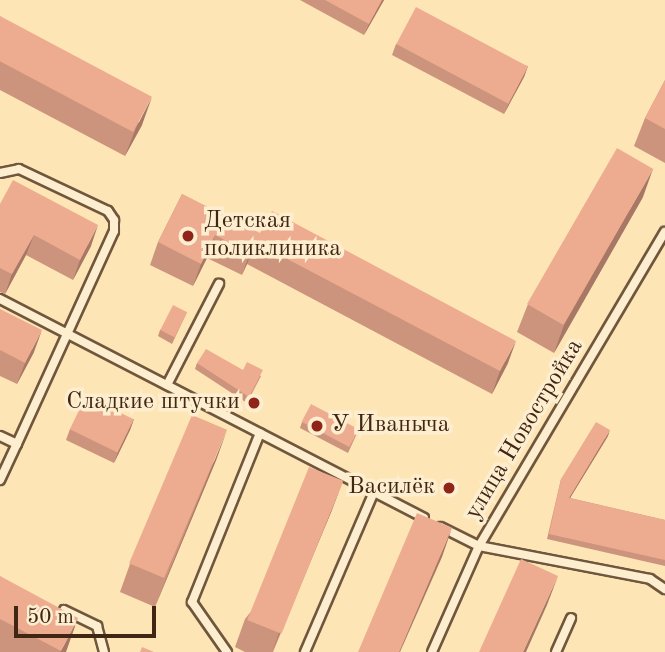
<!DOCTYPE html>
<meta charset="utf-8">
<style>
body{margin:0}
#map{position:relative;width:665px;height:652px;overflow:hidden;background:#fde5b6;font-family:"Old Standard TT",serif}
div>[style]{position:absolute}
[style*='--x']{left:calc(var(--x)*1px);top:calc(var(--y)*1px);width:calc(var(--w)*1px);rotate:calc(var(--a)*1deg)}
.roads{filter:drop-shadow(2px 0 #70563c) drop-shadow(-2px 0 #70563c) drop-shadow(0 2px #70563c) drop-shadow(0 -2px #70563c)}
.lane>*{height:8px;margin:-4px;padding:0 4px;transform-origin:4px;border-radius:4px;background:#feeed0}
.wall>*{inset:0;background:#cc947c}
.shaded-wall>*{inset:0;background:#a67865}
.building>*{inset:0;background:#edac90;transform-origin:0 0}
.dots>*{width:19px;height:19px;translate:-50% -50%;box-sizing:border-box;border:4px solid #feeed0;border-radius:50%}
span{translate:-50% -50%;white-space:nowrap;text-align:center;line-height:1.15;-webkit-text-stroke:7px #feeed0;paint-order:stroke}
.poi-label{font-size:24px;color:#412614}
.left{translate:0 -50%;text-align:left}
.right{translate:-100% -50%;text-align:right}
.street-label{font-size:24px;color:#412614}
.scale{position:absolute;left:14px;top:606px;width:142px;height:32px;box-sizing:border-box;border:4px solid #412614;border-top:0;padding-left:9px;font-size:21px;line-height:24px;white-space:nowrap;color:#412614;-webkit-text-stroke:5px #feeed0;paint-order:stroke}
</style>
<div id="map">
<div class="roads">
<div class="lane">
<div style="--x:0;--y:173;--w:19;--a:-12"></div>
<div style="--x:19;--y:169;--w:98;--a:25.3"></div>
<div style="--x:108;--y:211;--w:11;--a:56"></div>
<div style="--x:114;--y:220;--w:11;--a:90"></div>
<div style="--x:114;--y:231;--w:234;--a:114.5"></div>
<div style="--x:17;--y:444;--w:19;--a:-155"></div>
<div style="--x:0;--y:299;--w:477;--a:27.3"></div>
<div style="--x:167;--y:385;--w:114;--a:-62.8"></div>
<div style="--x:0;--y:480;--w:40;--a:-65"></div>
<div style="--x:441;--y:527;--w:42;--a:26.6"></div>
<div style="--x:479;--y:546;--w:365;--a:-59.4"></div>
<div style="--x:64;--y:610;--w:37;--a:26"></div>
<div style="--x:97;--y:626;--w:27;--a:75"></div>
<div style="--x:227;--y:652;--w:61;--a:-125"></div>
<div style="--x:192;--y:602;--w:182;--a:-68.1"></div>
<div style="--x:305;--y:652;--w:174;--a:-66.7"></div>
<div style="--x:432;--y:652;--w:116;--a:-66.1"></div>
<div style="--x:479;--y:546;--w:174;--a:10.9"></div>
<div style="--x:650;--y:579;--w:18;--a:34"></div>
<div style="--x:556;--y:652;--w:37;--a:-66"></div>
</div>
</div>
<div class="wall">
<div style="clip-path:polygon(300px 0,384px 0,364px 35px)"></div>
<div style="clip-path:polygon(0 16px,142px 125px,125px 156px,0 90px)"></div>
<div style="clip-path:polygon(396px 44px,528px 66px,524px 77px,504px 114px,392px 55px)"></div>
<div style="clip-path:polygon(665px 80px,665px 163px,634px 146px,645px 118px)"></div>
<div style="clip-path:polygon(182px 194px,508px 363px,492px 394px,247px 264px,242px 275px,207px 258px,193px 286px,150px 265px,158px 242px)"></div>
<div style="clip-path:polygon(643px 197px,554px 353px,517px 332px,528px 304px)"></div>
<div style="clip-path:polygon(0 204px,91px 246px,73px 280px,26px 255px,5px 294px,0 292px)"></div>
<div style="clip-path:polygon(0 309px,34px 352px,17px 384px,0 376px)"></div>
<div style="clip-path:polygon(187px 312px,172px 344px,158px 336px,160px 330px)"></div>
<div style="clip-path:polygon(197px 363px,243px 370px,261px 376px,247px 403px,195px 369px)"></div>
<div style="clip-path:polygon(134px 419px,130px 430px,114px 463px,66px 440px,70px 429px)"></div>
<div style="clip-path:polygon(302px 422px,359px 429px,348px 453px,300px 428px)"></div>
<div style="clip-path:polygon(608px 436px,570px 498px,665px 520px,665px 566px,547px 539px,561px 479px)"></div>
<div style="clip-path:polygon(217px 458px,155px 607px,120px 592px,130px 564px)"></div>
<div style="clip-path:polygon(332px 510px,273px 652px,245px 652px,235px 647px,245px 619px)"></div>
<div style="clip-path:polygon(0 576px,66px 652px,0 652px)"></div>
</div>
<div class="shaded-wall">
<div style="clip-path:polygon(382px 0,384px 0,364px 35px,369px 24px)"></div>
<div style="clip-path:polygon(528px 66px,524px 77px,504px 114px,509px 103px)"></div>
<div style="clip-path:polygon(152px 97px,142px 125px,125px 156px,136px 128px)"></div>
<div style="clip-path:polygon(653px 169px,643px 197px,554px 353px,564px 325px)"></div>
<div style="clip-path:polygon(98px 225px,91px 246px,73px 280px,80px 260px)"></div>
<div style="clip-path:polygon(34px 235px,26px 255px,5px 294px,12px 274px)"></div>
<div style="clip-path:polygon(215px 235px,207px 258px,193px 286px,201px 264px)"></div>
<div style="clip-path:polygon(255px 242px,247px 264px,242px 275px,250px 253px)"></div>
<div style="clip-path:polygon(42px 330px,34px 352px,17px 384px,25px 363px)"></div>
<div style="clip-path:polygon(516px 341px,508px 363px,492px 394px,500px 371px)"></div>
<div style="clip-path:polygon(134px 419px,130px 430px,114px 463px,118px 452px)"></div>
<div style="clip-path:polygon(227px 430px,217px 458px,155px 607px,166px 579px)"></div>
<div style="clip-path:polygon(610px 430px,608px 436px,567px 503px,569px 498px)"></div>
<div style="clip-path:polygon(343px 481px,332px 510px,272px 652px,279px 633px)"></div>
<div style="clip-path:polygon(452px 528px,442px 557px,400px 652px,398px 652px)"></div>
<div style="clip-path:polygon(558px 576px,547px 605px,526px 652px,523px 652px)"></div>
<div style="clip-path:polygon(78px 618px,66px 652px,60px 652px,61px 651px)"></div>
</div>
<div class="building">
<div style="clip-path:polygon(325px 0,382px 0,369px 24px)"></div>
<div style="left:416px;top:7px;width:127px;height:42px;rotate:28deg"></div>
<div style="left:0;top:16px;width:172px;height:40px;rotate:28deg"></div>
<div style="clip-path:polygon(665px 80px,665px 129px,645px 118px)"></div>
<div style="left:617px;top:148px;width:42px;height:180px;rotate:30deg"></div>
<div style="clip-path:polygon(13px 180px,98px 225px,80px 260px,34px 235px,12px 274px,0 268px,0 204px)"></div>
<div style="clip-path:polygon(182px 194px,260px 233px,272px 211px,516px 341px,500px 371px,255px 242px,250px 253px,215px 235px,201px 264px,158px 242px)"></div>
<div style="left:173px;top:305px;width:16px;height:28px;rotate:27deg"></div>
<div style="clip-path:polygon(0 309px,42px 330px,25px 363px,0 350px)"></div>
<div style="clip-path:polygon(206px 349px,243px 370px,247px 362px,263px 370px,249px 397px,197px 363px)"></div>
<div style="left:86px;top:396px;width:53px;height:37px;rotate:26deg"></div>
<div style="left:311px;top:404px;width:54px;height:20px;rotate:28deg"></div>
<div style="left:192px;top:415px;width:38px;height:161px;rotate:23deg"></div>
<div style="clip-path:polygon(596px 422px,610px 430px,569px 498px,665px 520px,665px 560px,549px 534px,561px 479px)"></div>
<div style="left:309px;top:467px;width:37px;height:165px;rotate:22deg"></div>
<div style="left:417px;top:513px;width:38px;height:152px;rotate:23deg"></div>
<div style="clip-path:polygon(521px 559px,558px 576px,523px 652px,479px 652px)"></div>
<div style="clip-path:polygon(0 576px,78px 618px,61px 651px,0 619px)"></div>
<div style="clip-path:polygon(142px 647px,154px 652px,140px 652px)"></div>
</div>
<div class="dots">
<div style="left:188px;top:236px;background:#8f2418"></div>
<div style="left:254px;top:403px;background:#8f2418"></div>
<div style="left:317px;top:426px;background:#8f2418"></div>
<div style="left:449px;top:488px;background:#8f2418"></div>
</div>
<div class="poi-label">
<span class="left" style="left:204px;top:236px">Детская<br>поликлиника</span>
<span class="right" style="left:240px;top:403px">Сладкие штучки</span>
<span class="left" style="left:331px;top:426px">У Иваныча</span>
<span class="right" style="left:435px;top:488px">Василёк</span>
</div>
<div class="street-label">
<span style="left:525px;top:430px;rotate:-59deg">улица Новостройка</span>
</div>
<div class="scale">50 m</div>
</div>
